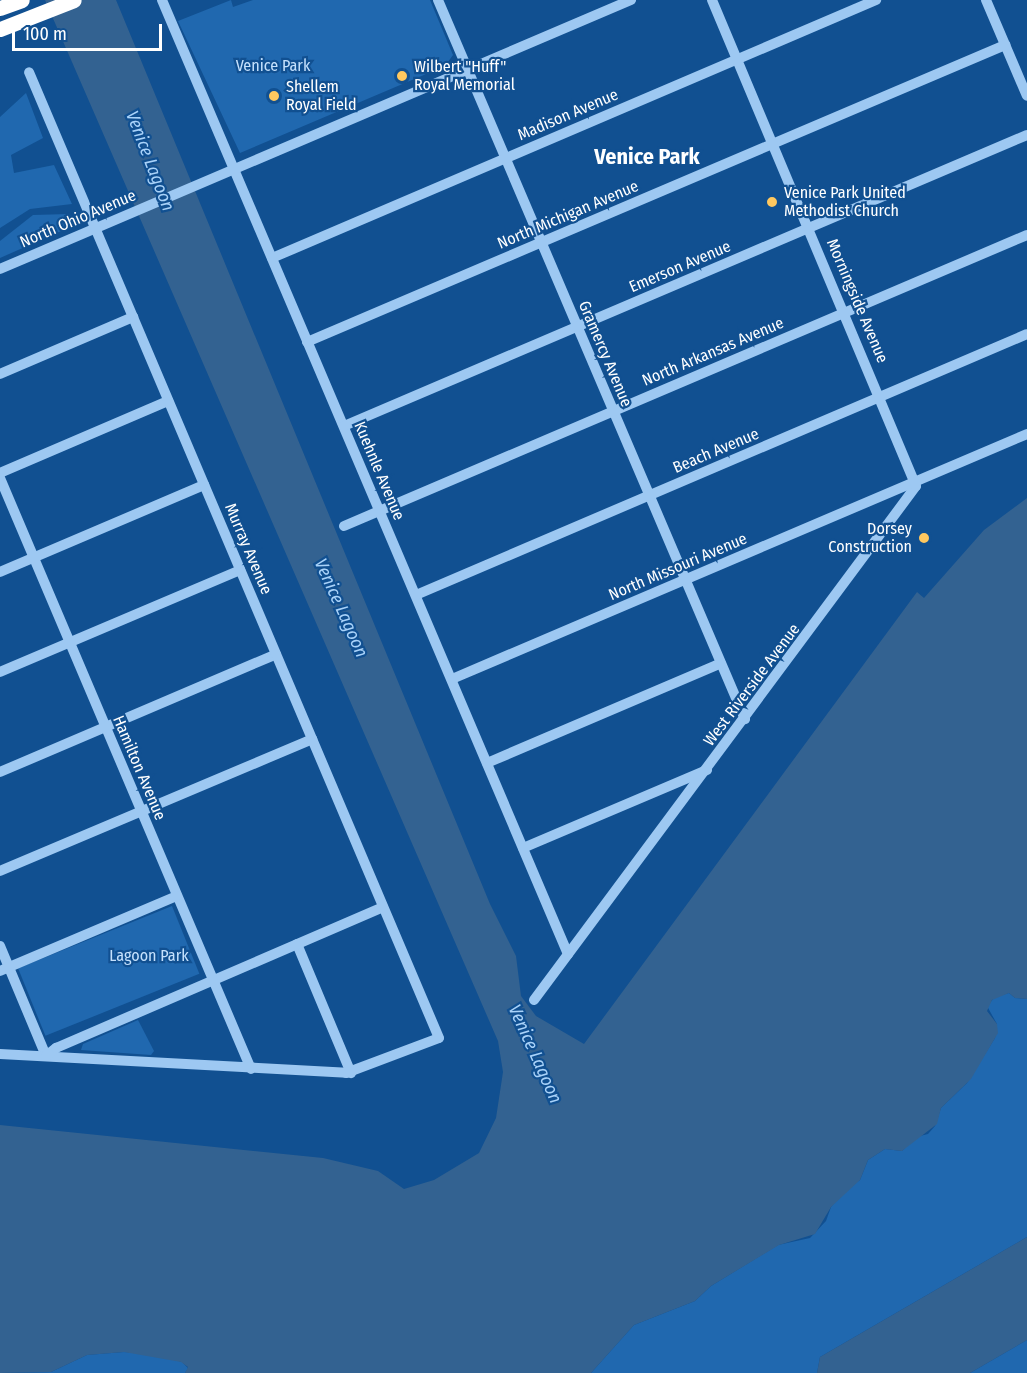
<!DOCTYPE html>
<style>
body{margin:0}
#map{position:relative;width:1027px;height:1373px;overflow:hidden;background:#115091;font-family:"Fira Sans Condensed",sans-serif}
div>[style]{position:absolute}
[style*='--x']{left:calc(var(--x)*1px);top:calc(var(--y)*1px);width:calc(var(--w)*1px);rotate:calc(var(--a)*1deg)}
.green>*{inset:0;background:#2068af;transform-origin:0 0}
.water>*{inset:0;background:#336291}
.minor>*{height:10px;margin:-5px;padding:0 5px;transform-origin:5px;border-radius:5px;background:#9dc8f2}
.highway>*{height:15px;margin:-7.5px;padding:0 7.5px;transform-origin:7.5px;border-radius:7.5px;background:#fff}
.dots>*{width:16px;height:16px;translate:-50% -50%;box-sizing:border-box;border:3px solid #115091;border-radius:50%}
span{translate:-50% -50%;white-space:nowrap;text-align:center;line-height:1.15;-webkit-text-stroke:4.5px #115091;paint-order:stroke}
.park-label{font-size:16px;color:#c5e1fd}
.poi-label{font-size:16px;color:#fff}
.left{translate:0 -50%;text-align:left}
.right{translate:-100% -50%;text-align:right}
.street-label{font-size:16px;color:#fff}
.water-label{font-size:18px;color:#a9d2f9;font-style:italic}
.district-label{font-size:22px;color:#fff;font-weight:700}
.scale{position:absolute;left:12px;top:24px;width:150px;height:27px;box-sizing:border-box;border:3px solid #fff;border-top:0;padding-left:8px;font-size:18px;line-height:21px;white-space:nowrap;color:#fff;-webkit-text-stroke:4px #115091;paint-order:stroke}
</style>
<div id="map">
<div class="green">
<div style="clip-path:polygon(231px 0,233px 7px,253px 0,430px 0,453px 55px,445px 66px,240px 153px,178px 21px)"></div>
<div style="clip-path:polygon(26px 93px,43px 138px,11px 155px,14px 173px,54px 165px,72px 204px,30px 209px,0 228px,0 117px)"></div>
<div style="clip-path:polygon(69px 214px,77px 224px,0 258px,0 241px,33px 215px)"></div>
<div style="left:172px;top:906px;width:73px;height:166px;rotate:68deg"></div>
<div style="clip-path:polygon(1009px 993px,1015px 998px,1027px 999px,1027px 1237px,820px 1357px,817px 1373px,591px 1373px,634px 1325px,695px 1301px,711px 1286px,778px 1245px,810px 1238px,826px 1221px,831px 1207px,844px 1191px,860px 1180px,868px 1160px,885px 1149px,902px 1151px,916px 1137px,928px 1134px,935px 1126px,941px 1108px,967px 1083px,995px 1038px,997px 1024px,987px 1006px,995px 997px)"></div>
<div style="clip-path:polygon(138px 1020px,154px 1051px,151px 1055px,81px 1050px,83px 1044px)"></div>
<div style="clip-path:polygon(1027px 1340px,1027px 1373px,970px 1373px)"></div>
<div style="clip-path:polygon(124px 1352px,152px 1354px,182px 1362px,188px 1368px,185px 1373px,10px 1373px,51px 1372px,87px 1355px)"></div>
</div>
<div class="water">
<div style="clip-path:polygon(45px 0,116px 0,490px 904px,516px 956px,521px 996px,536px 1016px,584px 1044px,917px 592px,924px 598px,984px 530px,1027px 498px,1027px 999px,1015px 998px,1009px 993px,992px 1000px,987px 1011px,997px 1024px,998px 1033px,971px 1079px,941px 1108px,937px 1124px,902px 1151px,885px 1149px,868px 1160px,860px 1180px,831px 1207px,815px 1234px,779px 1245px,711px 1286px,695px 1301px,634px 1325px,591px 1373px,185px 1373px,188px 1367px,181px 1362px,124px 1352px,87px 1355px,51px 1372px,0 1373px,0 1125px,323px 1158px,378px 1171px,404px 1189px,434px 1180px,479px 1153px,496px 1118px,503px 1072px,498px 1041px)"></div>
<div style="clip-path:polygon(1027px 1237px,1027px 1340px,970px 1373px,817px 1373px,820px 1357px)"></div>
</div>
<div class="minor">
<div style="--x:162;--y:0;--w:1037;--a:66.95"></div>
<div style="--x:438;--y:0;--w:782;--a:66.88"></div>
<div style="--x:986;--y:0;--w:104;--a:66.9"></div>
<div style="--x:272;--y:258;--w:657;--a:-23.13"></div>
<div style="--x:0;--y:269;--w:686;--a:-23.09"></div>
<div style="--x:307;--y:342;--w:759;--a:-23.05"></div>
<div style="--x:0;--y:374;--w:145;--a:-23.2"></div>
<div style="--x:344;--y:426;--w:742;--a:-23.08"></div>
<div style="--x:0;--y:473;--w:183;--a:-23.2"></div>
<div style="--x:0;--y:478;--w:642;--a:66.99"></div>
<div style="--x:344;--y:526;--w:742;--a:-23.08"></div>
<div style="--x:0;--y:572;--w:222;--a:-23.1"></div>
<div style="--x:416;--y:595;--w:664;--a:-23.13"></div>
<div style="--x:0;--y:672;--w:261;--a:-23"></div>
<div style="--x:452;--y:679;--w:625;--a:-23.08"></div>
<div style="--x:487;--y:763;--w:254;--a:-23.1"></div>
<div style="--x:0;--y:772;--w:300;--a:-23.1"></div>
<div style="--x:523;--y:848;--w:200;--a:-23"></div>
<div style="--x:0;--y:871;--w:339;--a:-22.9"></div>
<div style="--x:297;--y:944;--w:140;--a:67.3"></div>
<div style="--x:0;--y:946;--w:119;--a:67.3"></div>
<div style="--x:0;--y:971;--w:192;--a:-23"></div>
<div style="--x:534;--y:1000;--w:640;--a:-53.38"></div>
<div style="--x:916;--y:486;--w:527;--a:-112.77"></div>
<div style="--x:0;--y:1054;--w:347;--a:3.1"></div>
<div style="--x:346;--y:1073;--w:99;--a:-20.6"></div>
<div style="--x:439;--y:1038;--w:1049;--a:-113"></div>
<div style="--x:46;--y:1056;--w:13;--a:-39"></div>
<div style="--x:56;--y:1048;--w:356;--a:-23.3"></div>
</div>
<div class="highway">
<div style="--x:0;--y:8;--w:23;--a:-20"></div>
<div style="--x:0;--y:29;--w:79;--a:-21.4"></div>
</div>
<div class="dots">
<div style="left:402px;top:76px;background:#ffc85f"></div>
<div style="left:274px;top:96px;background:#ffc85f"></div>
<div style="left:772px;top:202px;background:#ffc85f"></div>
<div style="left:924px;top:538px;background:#ffc85f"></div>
</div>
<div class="park-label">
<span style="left:273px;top:66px">Venice Park</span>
<span style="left:149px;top:956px">Lagoon Park</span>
</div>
<div class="poi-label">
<span class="left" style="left:414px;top:76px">Wilbert "Huff"<br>Royal Memorial</span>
<span class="left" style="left:286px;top:96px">Shellem<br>Royal Field</span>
<span class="left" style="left:784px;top:202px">Venice Park United<br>Methodist Church</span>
<span class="right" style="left:912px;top:538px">Dorsey<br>Construction</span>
</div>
<div class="street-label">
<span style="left:568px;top:115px;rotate:-23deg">Madison Avenue</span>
<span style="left:568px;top:215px;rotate:-23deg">North Michigan Avenue</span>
<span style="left:78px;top:219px;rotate:-23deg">North Ohio Avenue</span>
<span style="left:680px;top:267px;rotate:-23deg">Emerson Avenue</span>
<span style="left:857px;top:301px;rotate:67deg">Morningside Avenue</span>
<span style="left:713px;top:352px;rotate:-23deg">North Arkansas Avenue</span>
<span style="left:605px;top:354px;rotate:67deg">Gramercy Avenue</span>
<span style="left:716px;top:451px;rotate:-23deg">Beach Avenue</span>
<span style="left:379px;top:471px;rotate:67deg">Kuehnle Avenue</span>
<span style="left:248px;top:549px;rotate:67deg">Murray Avenue</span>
<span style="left:678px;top:567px;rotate:-23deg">North Missouri Avenue</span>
<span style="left:752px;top:685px;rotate:-53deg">West Riverside Avenue</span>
<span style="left:139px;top:768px;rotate:67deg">Hamilton Avenue</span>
</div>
<div class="water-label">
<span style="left:150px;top:161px;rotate:69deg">Venice Lagoon</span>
<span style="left:341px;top:608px;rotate:66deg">Venice Lagoon</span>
<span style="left:535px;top:1054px;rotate:66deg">Venice Lagoon</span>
</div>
<div class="district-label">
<span style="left:647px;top:157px">Venice Park</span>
</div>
<div class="scale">100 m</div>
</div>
